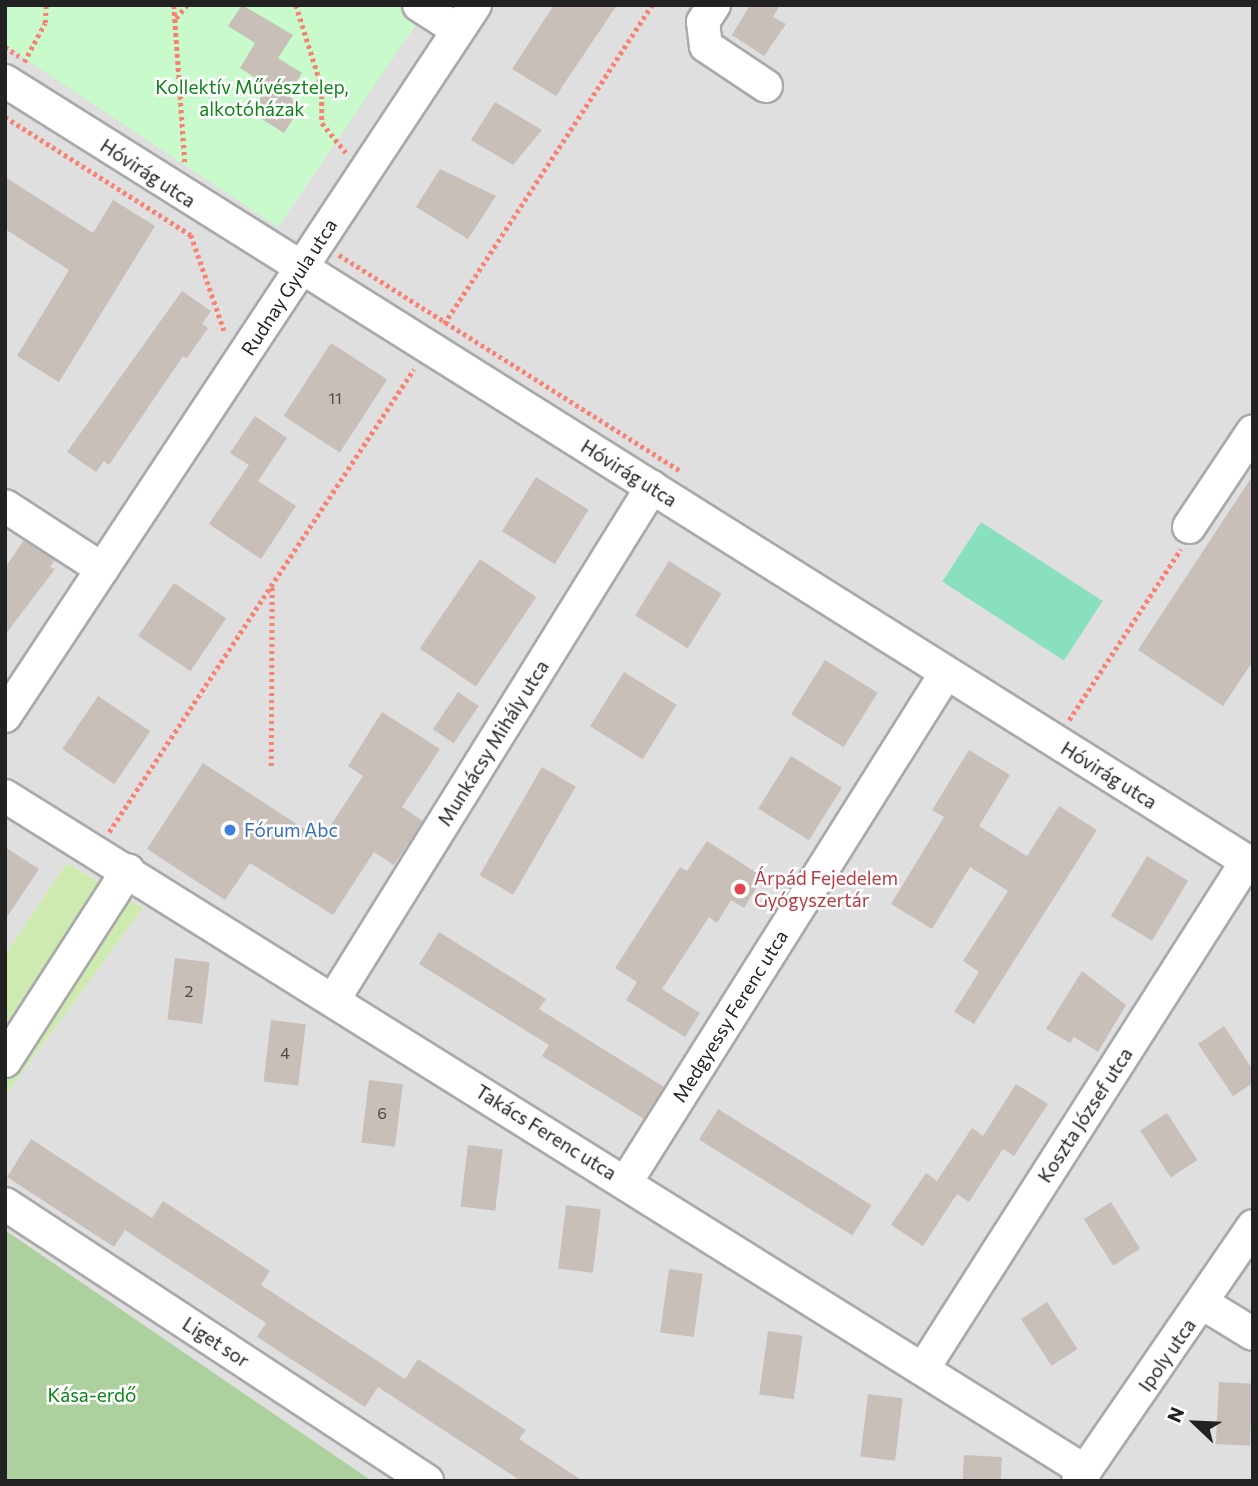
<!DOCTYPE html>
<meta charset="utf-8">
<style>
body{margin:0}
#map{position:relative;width:1258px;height:1486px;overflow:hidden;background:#f2efe9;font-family:Commissioner,sans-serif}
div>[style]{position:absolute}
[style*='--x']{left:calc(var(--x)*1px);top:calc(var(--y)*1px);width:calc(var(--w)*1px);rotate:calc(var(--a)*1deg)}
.residential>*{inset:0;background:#e0dfdf}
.grass>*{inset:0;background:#cdebb0}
.forest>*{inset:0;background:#add19e}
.park>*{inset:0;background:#c8facc}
.pitch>*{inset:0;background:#88e0be;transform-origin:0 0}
.building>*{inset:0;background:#c7bfb8;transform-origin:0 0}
.path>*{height:4.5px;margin-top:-2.25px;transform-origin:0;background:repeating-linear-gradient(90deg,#fa8072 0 3.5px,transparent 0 7px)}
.roads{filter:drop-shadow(2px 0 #a9a9a9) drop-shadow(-2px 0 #a9a9a9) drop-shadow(0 2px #a9a9a9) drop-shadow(0 -2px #a9a9a9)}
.minor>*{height:32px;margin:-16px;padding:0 16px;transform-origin:16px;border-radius:16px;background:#fff}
.dots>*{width:19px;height:19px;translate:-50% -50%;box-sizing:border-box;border:4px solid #fff;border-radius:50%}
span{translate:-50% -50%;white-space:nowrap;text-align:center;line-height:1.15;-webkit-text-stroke:5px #fff;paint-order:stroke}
.number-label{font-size:16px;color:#4b4948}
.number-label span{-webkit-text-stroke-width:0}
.park-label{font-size:19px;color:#0c8416}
.street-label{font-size:19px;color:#222}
.shop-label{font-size:19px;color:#366cbe}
.left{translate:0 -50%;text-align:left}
.health-label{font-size:19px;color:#be3a42}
.frame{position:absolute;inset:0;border:7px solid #222;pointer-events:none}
.north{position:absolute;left:1160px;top:1388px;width:70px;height:70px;-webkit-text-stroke:5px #fff;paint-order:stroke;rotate:293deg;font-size:19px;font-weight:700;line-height:28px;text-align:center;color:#222}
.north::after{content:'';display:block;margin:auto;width:24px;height:32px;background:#222;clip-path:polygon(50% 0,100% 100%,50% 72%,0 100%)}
</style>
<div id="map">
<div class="residential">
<div style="clip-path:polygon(5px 5px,1253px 5px,1253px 1481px,372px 1481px,5px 1230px,5px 1096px,143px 908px,67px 863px,5px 955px)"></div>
</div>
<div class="grass">
<div style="clip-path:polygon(67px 863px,143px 908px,5px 1096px,5px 955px)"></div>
</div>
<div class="forest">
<div style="clip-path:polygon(5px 1230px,372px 1481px,5px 1481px)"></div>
</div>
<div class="park">
<div style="clip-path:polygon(5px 5px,395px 5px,419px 20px,278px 227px,5px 46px)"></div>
</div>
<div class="pitch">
<div style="left:981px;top:522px;width:145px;height:71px;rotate:33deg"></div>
</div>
<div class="building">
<div style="clip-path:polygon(242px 5px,293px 35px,278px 58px,302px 73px,288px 96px,302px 105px,284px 133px,251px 112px,268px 86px,240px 68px,255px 43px,228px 26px)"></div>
<div style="clip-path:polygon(554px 5px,617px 5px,556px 96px,512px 69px)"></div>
<div style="clip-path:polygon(750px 5px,780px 5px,773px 17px,786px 24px,764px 56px,732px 35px)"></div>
<div style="clip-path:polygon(495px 102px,542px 130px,513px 165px,471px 140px)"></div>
<div style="clip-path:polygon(440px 169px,496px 196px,468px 239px,416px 207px)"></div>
<div style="clip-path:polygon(5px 177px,93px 233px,113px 200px,155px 226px,59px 382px,17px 356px,69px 270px,5px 229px)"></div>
<div style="clip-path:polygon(182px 291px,211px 311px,202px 324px,208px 328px,187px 358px,183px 356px,109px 465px,104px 461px,96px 472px,67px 452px)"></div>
<div style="left:331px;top:343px;width:67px;height:87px;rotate:33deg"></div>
<div style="clip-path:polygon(255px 416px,287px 438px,258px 481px,296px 506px,261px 559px,209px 524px,249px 465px,230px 453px)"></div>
<div style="clip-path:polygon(1253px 475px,1253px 661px,1223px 706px,1138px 650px)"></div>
<div style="left:536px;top:477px;width:62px;height:64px;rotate:32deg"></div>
<div style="clip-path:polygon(24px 540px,55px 560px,50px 567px,55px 569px,5px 635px,5px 568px)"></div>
<div style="left:480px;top:559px;width:68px;height:108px;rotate:34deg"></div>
<div style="left:669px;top:561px;width:62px;height:64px;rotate:32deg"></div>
<div style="left:174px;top:583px;width:63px;height:64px;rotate:34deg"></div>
<div style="left:825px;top:660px;width:62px;height:64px;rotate:32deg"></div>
<div style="left:624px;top:672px;width:62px;height:64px;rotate:32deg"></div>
<div style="left:458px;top:692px;width:25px;height:45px;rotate:34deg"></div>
<div style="left:98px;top:696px;width:63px;height:64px;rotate:34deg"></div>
<div style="clip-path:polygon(382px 712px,440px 749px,402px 807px,423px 821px,394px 865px,374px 852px,333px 915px,250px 863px,225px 900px,147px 849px,203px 763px,306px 830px,309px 824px,325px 834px,363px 776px,348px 766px)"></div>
<div style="clip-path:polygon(969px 750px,1010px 775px,979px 826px,1027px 856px,1059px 806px,1097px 830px,974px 1024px,954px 1012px,979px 972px,963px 961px,1008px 891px,970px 867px,932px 929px,891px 904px,944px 817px,932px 810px)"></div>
<div style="left:791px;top:756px;width:60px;height:62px;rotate:32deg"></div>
<div style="left:542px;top:767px;width:39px;height:125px;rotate:30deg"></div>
<div style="clip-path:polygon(707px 841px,763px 877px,744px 908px,731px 900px,717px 923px,709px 917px,662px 989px,700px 1013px,685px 1037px,626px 1000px,637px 982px,615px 968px,680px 867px,687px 871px)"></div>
<div style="clip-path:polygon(5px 847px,39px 869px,5px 920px)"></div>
<div style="left:1147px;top:856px;width:48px;height:70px;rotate:31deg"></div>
<div style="clip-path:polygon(439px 932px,546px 999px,539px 1009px,664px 1087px,644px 1119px,542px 1056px,549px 1045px,419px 964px)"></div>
<div style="left:175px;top:958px;width:35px;height:62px;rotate:7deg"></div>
<div style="clip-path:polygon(1082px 971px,1126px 1005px,1098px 1052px,1074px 1037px,1070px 1043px,1046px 1029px)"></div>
<div style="left:271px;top:1020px;width:35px;height:62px;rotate:7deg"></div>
<div style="clip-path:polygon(1224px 1026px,1253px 1070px,1253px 1083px,1233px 1096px,1198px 1044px)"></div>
<div style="left:369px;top:1080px;width:34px;height:63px;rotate:7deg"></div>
<div style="clip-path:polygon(1016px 1084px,1048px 1104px,1014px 1156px,1003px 1149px,969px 1202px,957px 1194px,923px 1246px,891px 1225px,926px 1173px,937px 1181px,972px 1128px,983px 1136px)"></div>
<div style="left:718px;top:1109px;width:181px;height:36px;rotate:32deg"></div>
<div style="left:1167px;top:1113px;width:56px;height:32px;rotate:57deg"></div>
<div style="clip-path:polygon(31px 1139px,152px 1218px,163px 1201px,270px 1271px,261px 1285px,405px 1379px,418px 1359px,526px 1430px,519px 1439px,583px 1481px,521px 1481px,378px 1387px,365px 1407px,257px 1337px,266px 1323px,125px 1230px,114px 1247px,7px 1177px)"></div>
<div style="left:468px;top:1145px;width:35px;height:62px;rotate:7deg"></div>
<div style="left:1111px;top:1202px;width:55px;height:32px;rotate:58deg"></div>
<div style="left:566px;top:1205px;width:35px;height:64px;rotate:7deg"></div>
<div style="left:669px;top:1269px;width:34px;height:64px;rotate:8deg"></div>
<div style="left:1047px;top:1302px;width:56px;height:31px;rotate:57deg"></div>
<div style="left:768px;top:1331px;width:35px;height:64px;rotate:8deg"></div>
<div style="left:1219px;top:1382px;width:34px;height:62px;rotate:3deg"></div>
<div style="left:868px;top:1394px;width:35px;height:63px;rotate:7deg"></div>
<div style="left:964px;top:1455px;width:38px;height:26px;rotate:3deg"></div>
</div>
<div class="path">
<div style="--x:174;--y:5;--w:159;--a:86"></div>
<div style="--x:296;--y:5;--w:87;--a:72.6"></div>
<div style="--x:322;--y:88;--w:35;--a:90"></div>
<div style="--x:322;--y:123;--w:38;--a:51"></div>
<div style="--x:176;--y:18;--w:17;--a:-50"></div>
<div style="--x:5;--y:47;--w:17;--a:33"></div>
<div style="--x:24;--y:62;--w:44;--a:-61.7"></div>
<div style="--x:45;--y:23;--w:18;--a:-87"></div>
<div style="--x:5;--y:117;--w:220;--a:32.4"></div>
<div style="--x:191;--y:235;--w:101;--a:70.8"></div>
<div style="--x:339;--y:255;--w:404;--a:32.3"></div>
<div style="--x:444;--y:324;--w:381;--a:-56.9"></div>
<div style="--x:1069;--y:720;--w:204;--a:-56.8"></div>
<div style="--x:271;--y:766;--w:181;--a:-89.7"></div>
<div style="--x:109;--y:832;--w:554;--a:-56.63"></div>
</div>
<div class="roads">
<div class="minor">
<div style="--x:419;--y:5;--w:46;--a:32.7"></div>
<div style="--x:714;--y:5;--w:20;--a:123"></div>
<div style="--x:703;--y:22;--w:24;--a:83"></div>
<div style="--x:706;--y:46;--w:72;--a:33.7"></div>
<div style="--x:5;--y:81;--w:1474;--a:32.14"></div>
<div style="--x:5;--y:506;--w:116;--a:33"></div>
<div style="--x:1189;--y:527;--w:115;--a:-56.3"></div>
<div style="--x:5;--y:716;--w:852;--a:-56.53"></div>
<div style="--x:5;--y:796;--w:1274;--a:32.01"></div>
<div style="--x:334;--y:999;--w:603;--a:-58.16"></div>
<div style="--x:5;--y:1061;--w:227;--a:-57.2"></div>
<div style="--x:626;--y:1182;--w:601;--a:-57.84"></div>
<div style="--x:5;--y:1204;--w:505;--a:33.28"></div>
<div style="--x:1204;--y:1304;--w:57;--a:31.5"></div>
<div style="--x:923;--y:1369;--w:603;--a:-57.47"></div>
<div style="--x:1078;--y:1481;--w:309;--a:-55.5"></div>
</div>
</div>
<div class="dots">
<div style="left:230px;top:830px;background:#3f7fe0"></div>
<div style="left:740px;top:889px;background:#e0444e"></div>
</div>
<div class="number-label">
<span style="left:335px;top:398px">11</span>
<span style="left:189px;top:991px">2</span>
<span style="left:285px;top:1053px">4</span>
<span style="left:382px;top:1113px">6</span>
</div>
<div class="park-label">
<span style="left:252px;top:98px">Kollektív Művésztelep,<br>alkotóházak</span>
<span style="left:92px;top:1395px">Kása-erdő</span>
</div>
<div class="street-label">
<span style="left:148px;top:173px;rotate:33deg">Hóvirág utca</span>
<span style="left:289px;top:287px;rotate:-57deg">Rudnay Gyula utca</span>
<span style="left:629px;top:473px;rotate:32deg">Hóvirág utca</span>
<span style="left:493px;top:743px;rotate:-58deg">Munkácsy Mihály utca</span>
<span style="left:1109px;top:775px;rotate:32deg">Hóvirág utca</span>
<span style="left:730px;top:1016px;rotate:-58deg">Medgyessy Ferenc utca</span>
<span style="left:1085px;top:1115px;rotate:-57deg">Koszta József utca</span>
<span style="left:546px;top:1132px;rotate:32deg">Takács Ferenc utca</span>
<span style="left:216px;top:1342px;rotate:33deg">Liget sor</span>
<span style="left:1167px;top:1355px;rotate:-55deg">Ipoly utca</span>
</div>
<div class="shop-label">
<span class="left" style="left:244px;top:830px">Fórum Abc</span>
</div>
<div class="health-label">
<span class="left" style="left:754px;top:889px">Árpád Fejedelem<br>Gyógyszertár</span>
</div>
<div class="frame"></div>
<div class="north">N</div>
</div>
